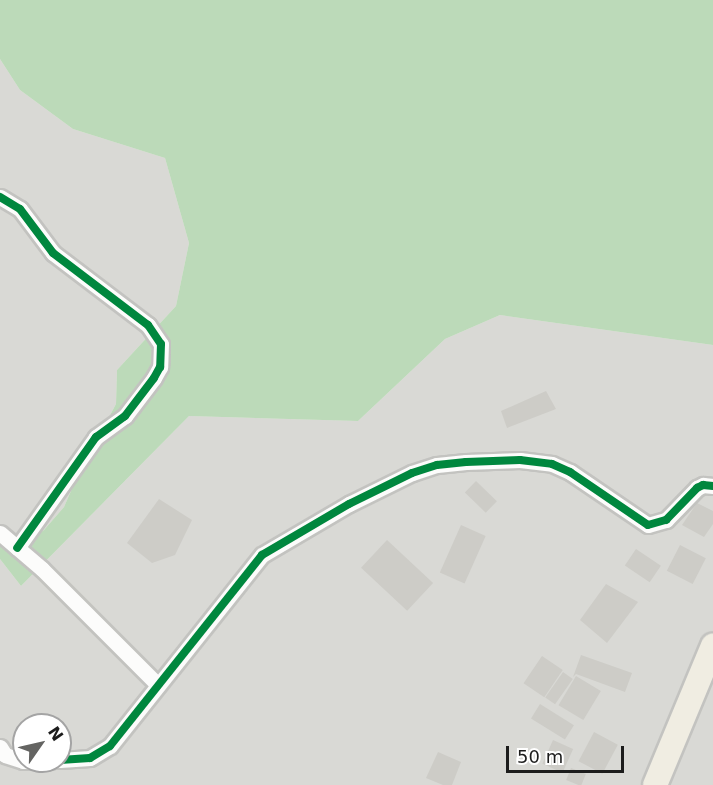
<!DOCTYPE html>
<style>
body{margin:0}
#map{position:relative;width:713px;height:785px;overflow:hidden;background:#eaeae4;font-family:"DejaVu Sans",sans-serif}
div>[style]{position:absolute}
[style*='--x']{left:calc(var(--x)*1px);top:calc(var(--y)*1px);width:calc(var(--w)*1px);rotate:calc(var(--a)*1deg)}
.residential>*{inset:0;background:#d9d9d5}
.forest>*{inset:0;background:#bcdab9}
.building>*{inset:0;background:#cdccc7;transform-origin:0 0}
.roads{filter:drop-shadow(2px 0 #c3c3c0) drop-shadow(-2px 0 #c3c3c0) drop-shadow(0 2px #c3c3c0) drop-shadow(0 -2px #c3c3c0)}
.street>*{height:15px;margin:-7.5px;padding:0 7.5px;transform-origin:7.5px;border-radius:7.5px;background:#fcfcfb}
.primary>*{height:24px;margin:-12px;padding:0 12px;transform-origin:12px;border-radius:12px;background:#f0ede2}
.cycleway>*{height:8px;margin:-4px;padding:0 4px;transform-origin:4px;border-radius:4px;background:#00873e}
span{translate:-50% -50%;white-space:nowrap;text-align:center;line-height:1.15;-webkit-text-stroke:6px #fff;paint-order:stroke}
.north{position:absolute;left:12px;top:713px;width:60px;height:60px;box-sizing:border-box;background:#fff;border:2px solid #a4a4a4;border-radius:50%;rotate:56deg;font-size:16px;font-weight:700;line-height:24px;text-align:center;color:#1c1c1c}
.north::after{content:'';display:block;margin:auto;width:21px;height:27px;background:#646462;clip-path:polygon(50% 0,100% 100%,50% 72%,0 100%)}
.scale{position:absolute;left:506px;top:746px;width:118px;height:27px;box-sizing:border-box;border:3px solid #1c1c1c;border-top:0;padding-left:8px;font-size:18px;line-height:21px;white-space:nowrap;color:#1c1c1c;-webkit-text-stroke:4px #fff;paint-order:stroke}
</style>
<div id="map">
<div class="residential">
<div style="clip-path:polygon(0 59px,20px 90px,73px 129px,165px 158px,189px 243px,176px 306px,117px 370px,116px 404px,101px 432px,91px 445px,64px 507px,44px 530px,17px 548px,0 532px)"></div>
<div style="clip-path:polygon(evenodd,500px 315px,713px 345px,713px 785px,0 785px,0 559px,21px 586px,189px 416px,358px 421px,445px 339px,500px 315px,24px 725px,60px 725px,60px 761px,24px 761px,24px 725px)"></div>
</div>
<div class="forest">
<div style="clip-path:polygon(0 0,713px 0,713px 345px,500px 315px,445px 339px,358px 421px,189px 416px,21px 586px,0 559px,0 532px,18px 548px,44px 530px,64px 507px,91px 445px,101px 432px,116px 404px,117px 370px,176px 306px,189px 243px,165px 158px,73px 129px,20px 90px,0 59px)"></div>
</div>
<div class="building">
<div style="clip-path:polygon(546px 391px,556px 409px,507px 428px,501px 411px)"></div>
<div style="left:476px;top:481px;width:29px;height:16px;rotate:44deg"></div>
<div style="clip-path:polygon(159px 499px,192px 520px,175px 555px,152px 563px,127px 543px)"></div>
<div style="clip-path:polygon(697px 503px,713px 511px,713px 524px,704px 537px,682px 525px)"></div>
<div style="left:461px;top:525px;width:27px;height:52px;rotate:24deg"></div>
<div style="left:387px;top:540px;width:63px;height:38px;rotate:43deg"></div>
<div style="left:680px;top:545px;width:29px;height:29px;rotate:27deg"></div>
<div style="left:636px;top:549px;width:30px;height:20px;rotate:34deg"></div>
<div style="clip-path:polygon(606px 584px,638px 602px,607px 643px,580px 620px)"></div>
<div style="clip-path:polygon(581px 655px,632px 673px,625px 692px,576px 674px,573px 677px)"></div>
<div style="left:542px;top:656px;width:25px;height:33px;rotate:34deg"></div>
<div style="left:563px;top:672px;width:12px;height:31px;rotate:35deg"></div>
<div style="left:576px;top:676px;width:29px;height:34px;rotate:31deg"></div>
<div style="left:540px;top:704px;width:40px;height:17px;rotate:32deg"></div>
<div style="left:594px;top:732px;width:27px;height:33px;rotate:28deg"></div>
<div style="left:553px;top:740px;width:22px;height:26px;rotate:24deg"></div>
<div style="clip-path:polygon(438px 752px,461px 762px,452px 785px,443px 785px,426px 778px)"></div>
<div style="left:571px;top:768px;width:16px;height:13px;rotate:22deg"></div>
</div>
<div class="roads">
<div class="street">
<div style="--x:0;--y:197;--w:23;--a:31"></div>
<div style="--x:20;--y:209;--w:55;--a:53.1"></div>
<div style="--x:53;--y:253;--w:119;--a:37.2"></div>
<div style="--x:148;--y:325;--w:23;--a:56"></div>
<div style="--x:161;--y:344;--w:23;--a:92"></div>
<div style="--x:160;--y:367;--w:13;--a:119"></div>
<div style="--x:154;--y:378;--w:48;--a:127.3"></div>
<div style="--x:125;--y:416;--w:36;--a:144"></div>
<div style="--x:96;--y:437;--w:136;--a:125.4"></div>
<div style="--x:0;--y:533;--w:55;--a:40.6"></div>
<div style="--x:42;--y:569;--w:164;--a:45"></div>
<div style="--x:0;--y:747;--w:9;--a:58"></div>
<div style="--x:5;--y:755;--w:19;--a:18"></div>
<div style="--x:23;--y:761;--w:27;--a:0"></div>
<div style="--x:60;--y:760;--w:30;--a:-4"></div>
<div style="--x:90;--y:758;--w:23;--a:-31"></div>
<div style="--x:110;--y:746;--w:244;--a:-51.5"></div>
<div style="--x:262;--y:555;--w:101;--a:-30.4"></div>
<div style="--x:349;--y:504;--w:70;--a:-26.2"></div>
<div style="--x:412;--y:473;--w:26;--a:-18"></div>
<div style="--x:437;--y:465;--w:29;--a:-6"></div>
<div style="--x:466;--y:462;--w:54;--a:-2.1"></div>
<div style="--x:520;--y:460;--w:32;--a:7"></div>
<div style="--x:552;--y:464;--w:20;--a:24"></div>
<div style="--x:570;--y:472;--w:94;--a:34.2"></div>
<div style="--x:648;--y:525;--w:19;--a:-16"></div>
<div style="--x:666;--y:520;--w:45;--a:-45.9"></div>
<div style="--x:697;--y:488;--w:7;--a:-27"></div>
<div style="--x:703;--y:485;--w:10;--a:6"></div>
</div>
<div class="primary">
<div style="--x:655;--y:785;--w:151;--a:-67.4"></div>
</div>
</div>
<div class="cycleway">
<div style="--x:0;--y:197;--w:23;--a:31"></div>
<div style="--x:20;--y:209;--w:55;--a:53.1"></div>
<div style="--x:53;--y:253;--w:119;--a:37.2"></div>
<div style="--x:148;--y:325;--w:23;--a:56"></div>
<div style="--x:161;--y:344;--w:23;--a:92"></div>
<div style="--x:160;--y:367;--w:13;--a:119"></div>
<div style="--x:154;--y:378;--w:48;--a:127.3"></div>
<div style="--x:125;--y:416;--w:36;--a:144"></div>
<div style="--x:96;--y:437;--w:136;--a:125.4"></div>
<div style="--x:60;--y:760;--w:30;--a:-4"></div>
<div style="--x:90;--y:758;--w:23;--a:-31"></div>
<div style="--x:110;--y:746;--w:244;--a:-51.5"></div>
<div style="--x:262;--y:555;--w:101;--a:-30.4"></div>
<div style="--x:349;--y:504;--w:70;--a:-26.2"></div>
<div style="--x:412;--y:473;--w:26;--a:-18"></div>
<div style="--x:437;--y:465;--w:29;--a:-6"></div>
<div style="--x:466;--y:462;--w:54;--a:-2.1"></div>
<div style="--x:520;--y:460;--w:32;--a:7"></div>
<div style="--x:552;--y:464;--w:20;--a:24"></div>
<div style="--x:570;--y:472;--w:94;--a:34.2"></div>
<div style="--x:648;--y:525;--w:19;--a:-16"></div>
<div style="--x:666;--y:520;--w:45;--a:-45.9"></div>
<div style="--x:697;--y:488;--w:7;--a:-27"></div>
<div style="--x:703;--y:485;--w:10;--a:6"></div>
</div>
<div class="north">N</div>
<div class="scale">50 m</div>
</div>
